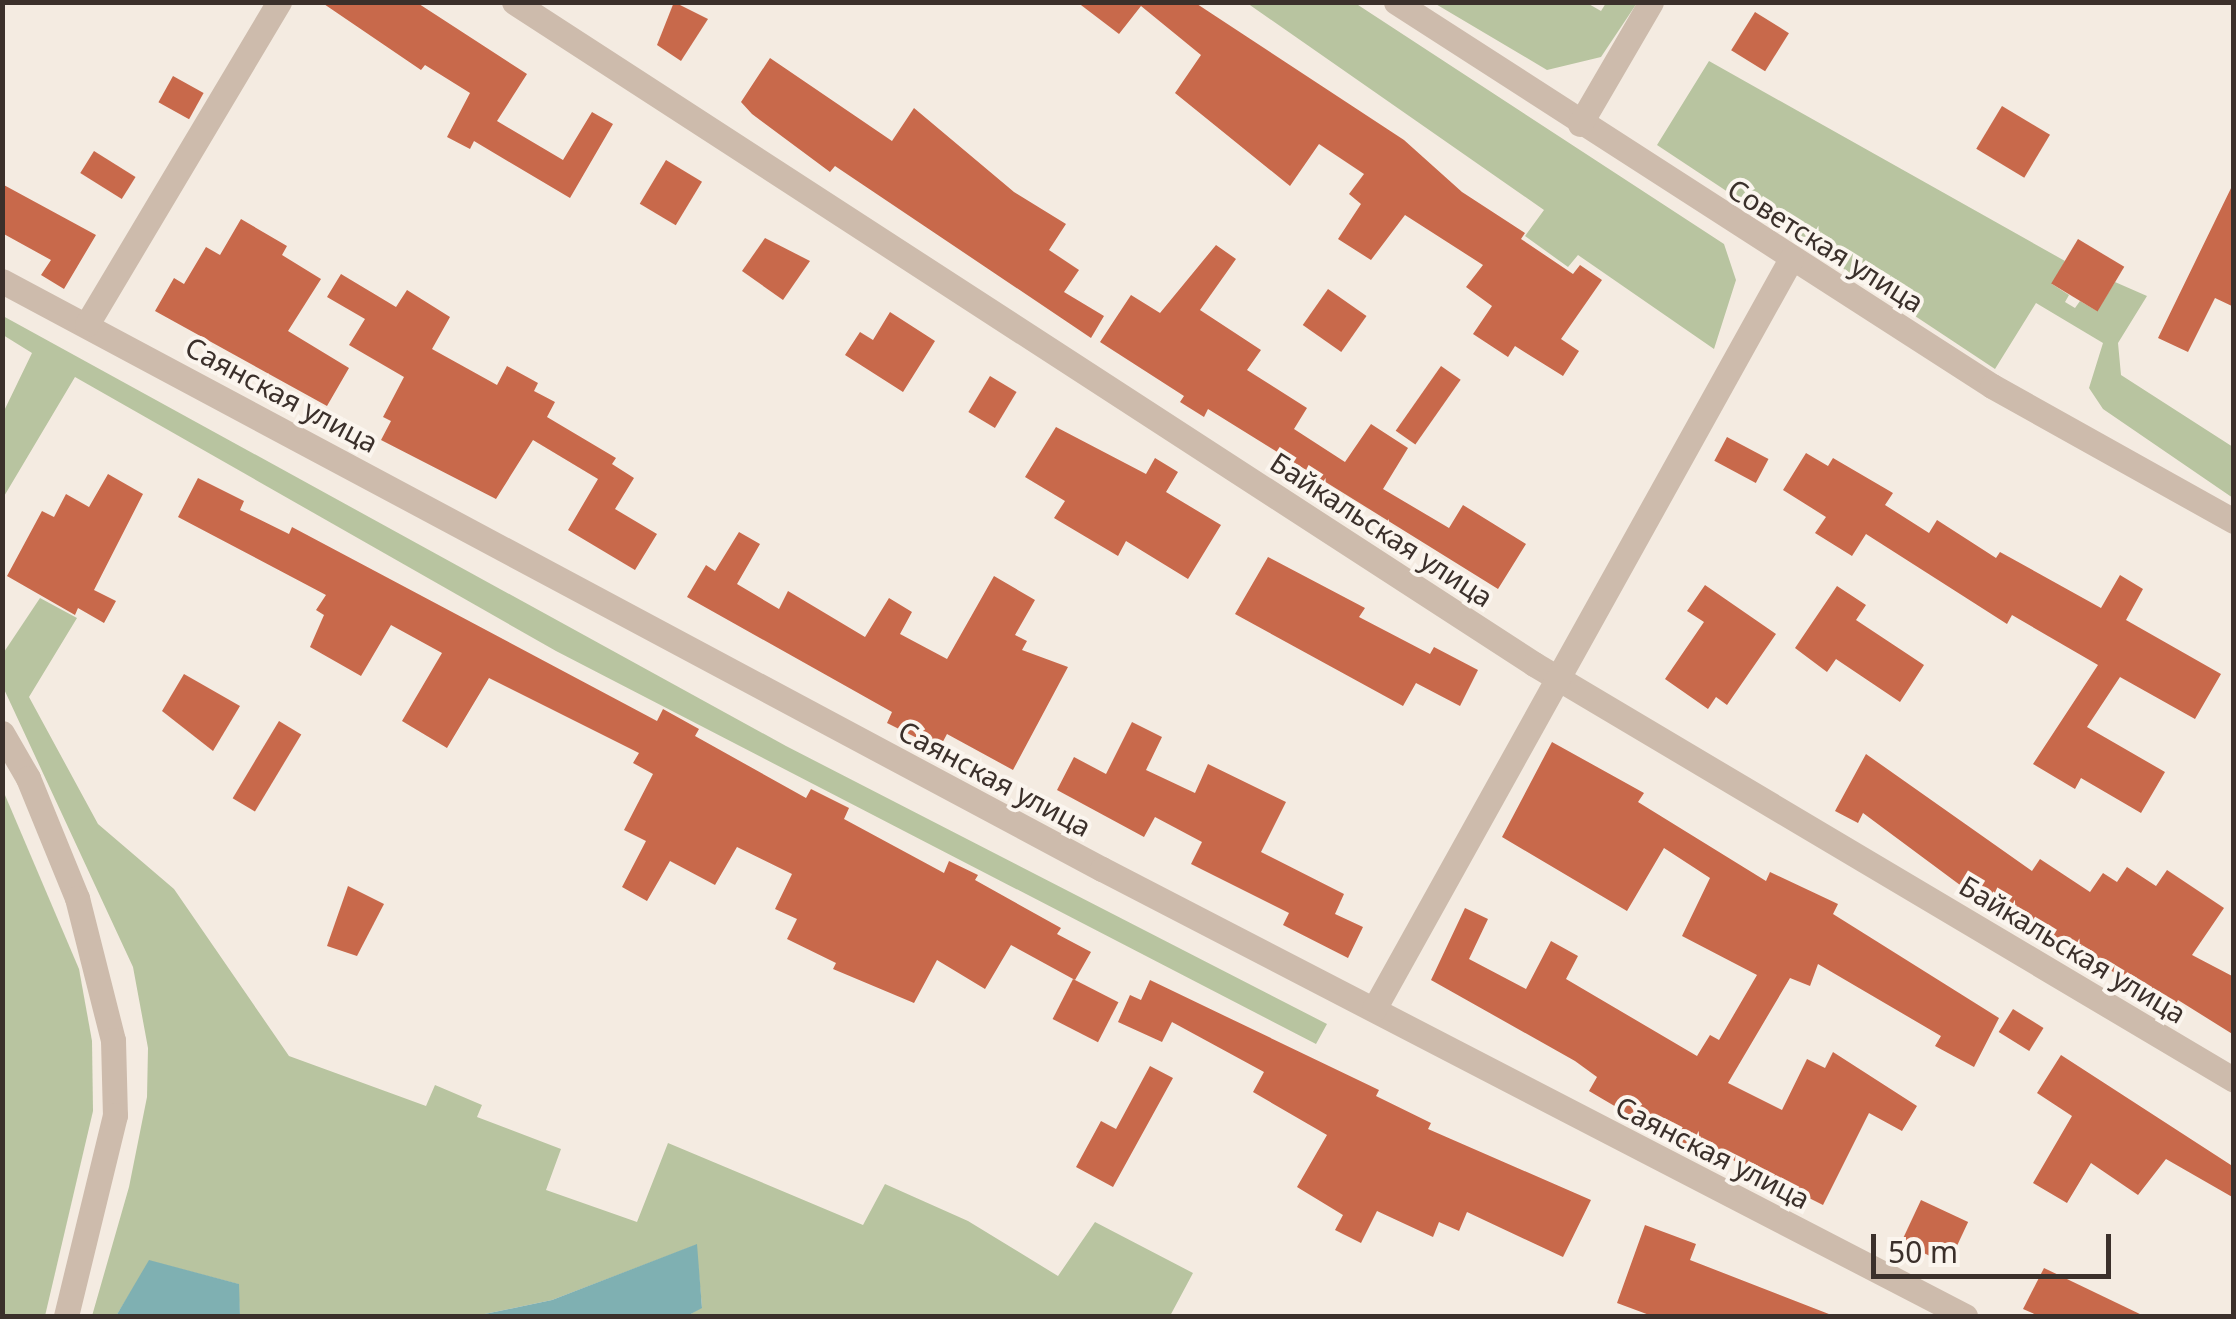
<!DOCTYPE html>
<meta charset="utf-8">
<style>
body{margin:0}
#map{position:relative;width:2236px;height:1319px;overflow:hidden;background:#f4ebe1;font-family:"Noto Sans",sans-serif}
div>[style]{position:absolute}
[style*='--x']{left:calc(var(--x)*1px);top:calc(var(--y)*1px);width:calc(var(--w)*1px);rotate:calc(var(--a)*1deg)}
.green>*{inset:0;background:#b8c4a0}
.water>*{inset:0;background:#7fb0b2}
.building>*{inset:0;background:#c8694b;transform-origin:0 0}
.minor>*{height:25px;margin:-12.5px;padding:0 12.5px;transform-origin:12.5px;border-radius:12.5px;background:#cdbbac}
span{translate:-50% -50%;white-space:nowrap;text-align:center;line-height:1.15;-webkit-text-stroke:8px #fbf5ee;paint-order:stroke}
.street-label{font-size:28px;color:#3b302b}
.frame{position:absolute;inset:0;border:5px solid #3b302b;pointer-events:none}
.scale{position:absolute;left:1871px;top:1234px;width:240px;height:45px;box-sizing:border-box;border:5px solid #3b302b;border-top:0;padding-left:12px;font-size:30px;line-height:35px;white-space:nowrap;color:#3b302b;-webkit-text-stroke:8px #fbf5ee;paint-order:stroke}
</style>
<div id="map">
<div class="green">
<div style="clip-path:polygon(1247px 3px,1355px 3px,1724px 244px,1736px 280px,1714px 349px,1578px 255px,1568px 267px,1525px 236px,1544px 210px)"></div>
<div style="clip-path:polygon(1434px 3px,1587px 3px,1601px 11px,1606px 3px,1637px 3px,1601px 57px,1547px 70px)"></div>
<div style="clip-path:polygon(1709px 61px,2065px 261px,2052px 284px,2069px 295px,2065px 302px,2075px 308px,2080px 301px,2097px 311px,2115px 282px,2147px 296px,2118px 343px,2121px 375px,2233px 447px,2233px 498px,2103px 409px,2089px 388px,2103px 343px,2036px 303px,1995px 369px,1657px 145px)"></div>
<div style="clip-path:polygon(3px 316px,786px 746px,1327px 1024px,1316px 1044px,556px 651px,75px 377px,3px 498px,3px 413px,32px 353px,3px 335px)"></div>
<div style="clip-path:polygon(40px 598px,77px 618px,29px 697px,98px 824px,174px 889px,289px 1056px,426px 1106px,435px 1085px,482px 1105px,477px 1117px,561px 1149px,546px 1190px,637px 1222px,668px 1143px,863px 1225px,885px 1184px,968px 1221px,1058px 1276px,1095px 1222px,1193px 1273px,1170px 1316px,687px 1316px,702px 1307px,696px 1245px,552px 1300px,475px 1316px,240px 1316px,238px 1284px,150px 1261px,116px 1316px,92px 1316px,129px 1187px,147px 1097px,148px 1048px,133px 967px,3px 687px,2px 655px)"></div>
<div style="clip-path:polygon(2px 788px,79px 969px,92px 1041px,93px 1111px,45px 1316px,3px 1316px)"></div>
</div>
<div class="water">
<div style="clip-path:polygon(697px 1244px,702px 1308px,687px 1316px,475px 1316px,552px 1300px)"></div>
<div style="clip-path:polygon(149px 1260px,239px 1284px,240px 1316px,116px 1316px)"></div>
</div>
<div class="building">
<div style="clip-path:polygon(321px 2px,416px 2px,527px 74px,497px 121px,563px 160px,592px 112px,613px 124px,570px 198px,474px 141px,470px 149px,447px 137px,470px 93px,425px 65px,421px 70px)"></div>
<div style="clip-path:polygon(674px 2px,708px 19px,681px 61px,657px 45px)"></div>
<div style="clip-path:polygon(1077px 2px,1194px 2px,1404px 140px,1462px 192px,1525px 233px,1521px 239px,1573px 274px,1580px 265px,1602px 280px,1561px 339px,1579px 351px,1563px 376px,1515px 346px,1508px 357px,1473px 334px,1492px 306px,1466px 287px,1483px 265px,1405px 215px,1371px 260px,1338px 239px,1361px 204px,1349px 194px,1364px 174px,1319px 144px,1290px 186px,1175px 93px,1201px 55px,1141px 6px,1119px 34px)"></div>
<div style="left:1755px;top:12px;width:40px;height:45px;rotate:32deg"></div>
<div style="clip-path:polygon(770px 58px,892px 141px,914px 108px,1014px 192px,1066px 224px,1049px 250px,1079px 270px,1064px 292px,1104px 316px,1091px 338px,835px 166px,830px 172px,752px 114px,741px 102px)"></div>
<div style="left:173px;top:76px;width:35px;height:30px;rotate:29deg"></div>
<div style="left:2002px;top:106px;width:56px;height:50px;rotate:31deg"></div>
<div style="left:94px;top:151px;width:49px;height:26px;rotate:32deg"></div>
<div style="left:666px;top:160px;width:42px;height:51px;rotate:31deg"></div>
<div style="clip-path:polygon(2234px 182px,2234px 307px,2215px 298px,2188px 352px,2158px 338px)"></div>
<div style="clip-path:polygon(2px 184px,96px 235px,64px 289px,41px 275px,51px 260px,2px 233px)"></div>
<div style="clip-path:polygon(241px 219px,287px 246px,282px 255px,321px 279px,288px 331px,349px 368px,327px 406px,155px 311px,174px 278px,184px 284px,206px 247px,220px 255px)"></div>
<div style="clip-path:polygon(765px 238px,810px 261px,783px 300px,742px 271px)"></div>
<div style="left:2078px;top:239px;width:54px;height:52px;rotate:31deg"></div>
<div style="clip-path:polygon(1216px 245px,1236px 259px,1200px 310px,1261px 350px,1247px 370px,1307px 408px,1294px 429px,1345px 462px,1371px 424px,1408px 448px,1383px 489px,1449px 528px,1463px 505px,1526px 544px,1498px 589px,1208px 409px,1204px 417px,1180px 402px,1184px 396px,1100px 342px,1131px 295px,1160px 313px)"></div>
<div style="clip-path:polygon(341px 274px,396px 307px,407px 290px,450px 317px,432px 349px,497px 385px,507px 366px,538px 383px,534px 391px,555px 402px,547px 417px,616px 458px,612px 464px,634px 478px,615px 509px,657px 534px,635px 570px,568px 530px,598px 479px,533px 440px,496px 499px,381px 440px,391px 421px,383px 417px,404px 377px,349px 345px,365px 319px,327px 297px)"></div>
<div style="left:1328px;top:289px;width:47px;height:44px;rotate:35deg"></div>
<div style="clip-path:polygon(890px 312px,935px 341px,903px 392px,845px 355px,860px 332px,873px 340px)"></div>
<div style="left:1441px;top:366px;width:24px;height:79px;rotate:35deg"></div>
<div style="left:990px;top:376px;width:31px;height:42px;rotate:31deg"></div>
<div style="clip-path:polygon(1056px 427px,1146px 474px,1155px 458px,1178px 472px,1166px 492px,1221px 525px,1188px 579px,1126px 541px,1118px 556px,1054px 518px,1065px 501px,1025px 477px)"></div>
<div style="left:1727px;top:437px;width:47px;height:27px;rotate:28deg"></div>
<div style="clip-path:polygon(1806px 453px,1828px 466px,1833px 458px,1893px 493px,1885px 505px,1929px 533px,1937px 520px,1996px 558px,2000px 552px,2101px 608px,2120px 575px,2143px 589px,2126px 620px,2221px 674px,2195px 719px,2120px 677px,2087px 727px,2165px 772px,2141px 813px,2081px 778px,2075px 789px,2033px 764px,2098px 665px,2012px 615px,2007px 624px,1866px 534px,1852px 556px,1815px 533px,1826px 517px,1783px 490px)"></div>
<div style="clip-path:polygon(108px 474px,143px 494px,94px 590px,116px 601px,104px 623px,78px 608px,75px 615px,7px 576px,42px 511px,54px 517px,66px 494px,89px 507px)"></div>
<div style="clip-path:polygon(198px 478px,244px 501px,240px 510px,289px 534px,292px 527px,657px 721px,663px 709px,699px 729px,695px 736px,806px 798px,811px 789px,849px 808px,844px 819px,944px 873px,949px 861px,978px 875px,975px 880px,1061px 928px,1057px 934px,1091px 952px,1075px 980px,1011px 945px,985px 989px,937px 960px,914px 1003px,833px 969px,836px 963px,787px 939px,797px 919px,775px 909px,792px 874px,737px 847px,715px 885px,670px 861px,647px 901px,622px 887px,646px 841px,624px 830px,653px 774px,633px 763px,639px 753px,489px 678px,447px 748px,402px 721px,442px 653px,391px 625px,361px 676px,310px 647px,324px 615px,316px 610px,326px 595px,178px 517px)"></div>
<div style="clip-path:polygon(739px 532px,760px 544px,737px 584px,779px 609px,788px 591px,865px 637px,889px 598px,912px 612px,900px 634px,947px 659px,994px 576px,1035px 600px,1015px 635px,1027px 641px,1022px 650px,1068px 667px,1013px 770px,947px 734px,939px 749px,887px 723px,892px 712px,687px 597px,706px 565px,715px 571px)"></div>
<div style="clip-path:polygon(1268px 557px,1365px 608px,1359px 617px,1430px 654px,1434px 647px,1478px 670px,1460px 706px,1416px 683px,1403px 706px,1235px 614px)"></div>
<div style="clip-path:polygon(1705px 585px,1776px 634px,1727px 705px,1716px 697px,1708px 709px,1665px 679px,1704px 622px,1687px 611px)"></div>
<div style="clip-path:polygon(1837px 586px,1866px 605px,1856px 620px,1924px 665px,1900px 702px,1836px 659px,1827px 672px,1795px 648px)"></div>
<div style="clip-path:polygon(184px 674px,240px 706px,213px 751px,162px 711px)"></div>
<div style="left:279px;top:721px;width:26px;height:90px;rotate:31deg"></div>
<div style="clip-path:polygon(1132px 722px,1162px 737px,1146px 770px,1195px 793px,1208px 764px,1286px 802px,1261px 852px,1344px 894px,1335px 914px,1363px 927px,1348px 958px,1283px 925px,1289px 913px,1191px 864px,1202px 842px,1155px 817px,1144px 837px,1057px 790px,1074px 757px,1106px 774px)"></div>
<div style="clip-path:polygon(1552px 742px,1644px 793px,1638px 802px,1766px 881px,1770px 872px,1838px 904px,1833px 914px,1999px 1018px,1974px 1067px,1935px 1046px,1941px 1036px,1818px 964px,1810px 986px,1790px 978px,1728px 1083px,1782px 1110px,1807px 1059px,1825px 1068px,1833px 1052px,1917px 1106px,1902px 1131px,1869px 1113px,1823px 1205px,1709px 1148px,1703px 1158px,1589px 1091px,1597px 1077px,1575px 1061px,1431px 980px,1465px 908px,1488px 919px,1469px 959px,1526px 989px,1551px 941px,1578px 956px,1566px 979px,1697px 1056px,1710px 1035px,1719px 1040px,1757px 975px,1682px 936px,1710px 878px,1664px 848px,1627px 911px,1502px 837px)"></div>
<div style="clip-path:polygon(1866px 754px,2032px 871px,2040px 859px,2090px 892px,2103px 873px,2117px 882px,2127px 867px,2156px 886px,2167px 870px,2224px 908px,2192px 955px,2234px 977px,2234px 1035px,2178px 1000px,2173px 1009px,2029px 920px,2022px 931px,1863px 813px,1858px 823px,1835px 811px)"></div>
<div style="clip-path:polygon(348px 886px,384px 904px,357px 956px,327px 946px)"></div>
<div style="left:1073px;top:979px;width:51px;height:45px;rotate:27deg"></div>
<div style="clip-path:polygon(1150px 980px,1379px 1090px,1376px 1096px,1431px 1123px,1428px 1129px,1591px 1200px,1563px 1257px,1467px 1212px,1459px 1231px,1439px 1222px,1433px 1237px,1377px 1211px,1361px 1243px,1335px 1230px,1343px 1215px,1297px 1187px,1327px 1135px,1253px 1092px,1264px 1072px,1172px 1022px,1162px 1042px,1118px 1022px,1130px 995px,1141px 1000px)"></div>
<div style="left:2013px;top:1009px;width:36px;height:27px;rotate:32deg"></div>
<div style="clip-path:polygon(2061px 1055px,2234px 1167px,2234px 1198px,2166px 1159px,2138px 1195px,2091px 1163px,2067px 1203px,2033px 1183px,2072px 1116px,2037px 1093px)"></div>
<div style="clip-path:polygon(1150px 1066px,1173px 1078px,1113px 1187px,1076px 1167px,1101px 1121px,1116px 1129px)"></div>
<div style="left:1921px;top:1200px;width:52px;height:47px;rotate:25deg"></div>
<div style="clip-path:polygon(1645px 1225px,1696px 1244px,1690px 1260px,1834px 1316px,1652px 1316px,1617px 1303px)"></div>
<div style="clip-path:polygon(2044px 1268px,2144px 1316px,2039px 1316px,2023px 1309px)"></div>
</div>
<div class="minor">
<div style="--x:514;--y:2;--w:1216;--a:32.98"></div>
<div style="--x:1534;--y:664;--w:814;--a:30.72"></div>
<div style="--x:1396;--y:2;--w:709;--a:32.79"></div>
<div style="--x:1992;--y:386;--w:277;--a:29.2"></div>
<div style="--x:1580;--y:124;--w:141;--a:-59.8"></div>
<div style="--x:2;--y:281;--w:1247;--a:28.13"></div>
<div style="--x:1102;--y:869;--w:972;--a:27.38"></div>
<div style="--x:87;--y:324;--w:375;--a:-59.2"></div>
<div style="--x:2;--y:733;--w:52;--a:60"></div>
<div style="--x:28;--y:778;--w:130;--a:67.8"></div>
<div style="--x:77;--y:898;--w:146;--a:75.8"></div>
<div style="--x:113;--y:1040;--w:75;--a:88.5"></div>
<div style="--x:115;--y:1115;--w:207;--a:103.7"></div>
<div style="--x:1374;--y:1009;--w:858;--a:-60.93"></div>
</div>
<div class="street-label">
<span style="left:1826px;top:245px;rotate:32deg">Советская улица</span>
<span style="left:282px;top:394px;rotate:28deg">Саянская улица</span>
<span style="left:1382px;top:529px;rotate:33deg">Байкальская улица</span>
<span style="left:995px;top:778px;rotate:28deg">Саянская улица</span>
<span style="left:2073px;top:949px;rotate:31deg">Байкальская улица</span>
<span style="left:1713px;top:1152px;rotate:27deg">Саянская улица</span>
</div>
<div class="frame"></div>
<div class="scale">50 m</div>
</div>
